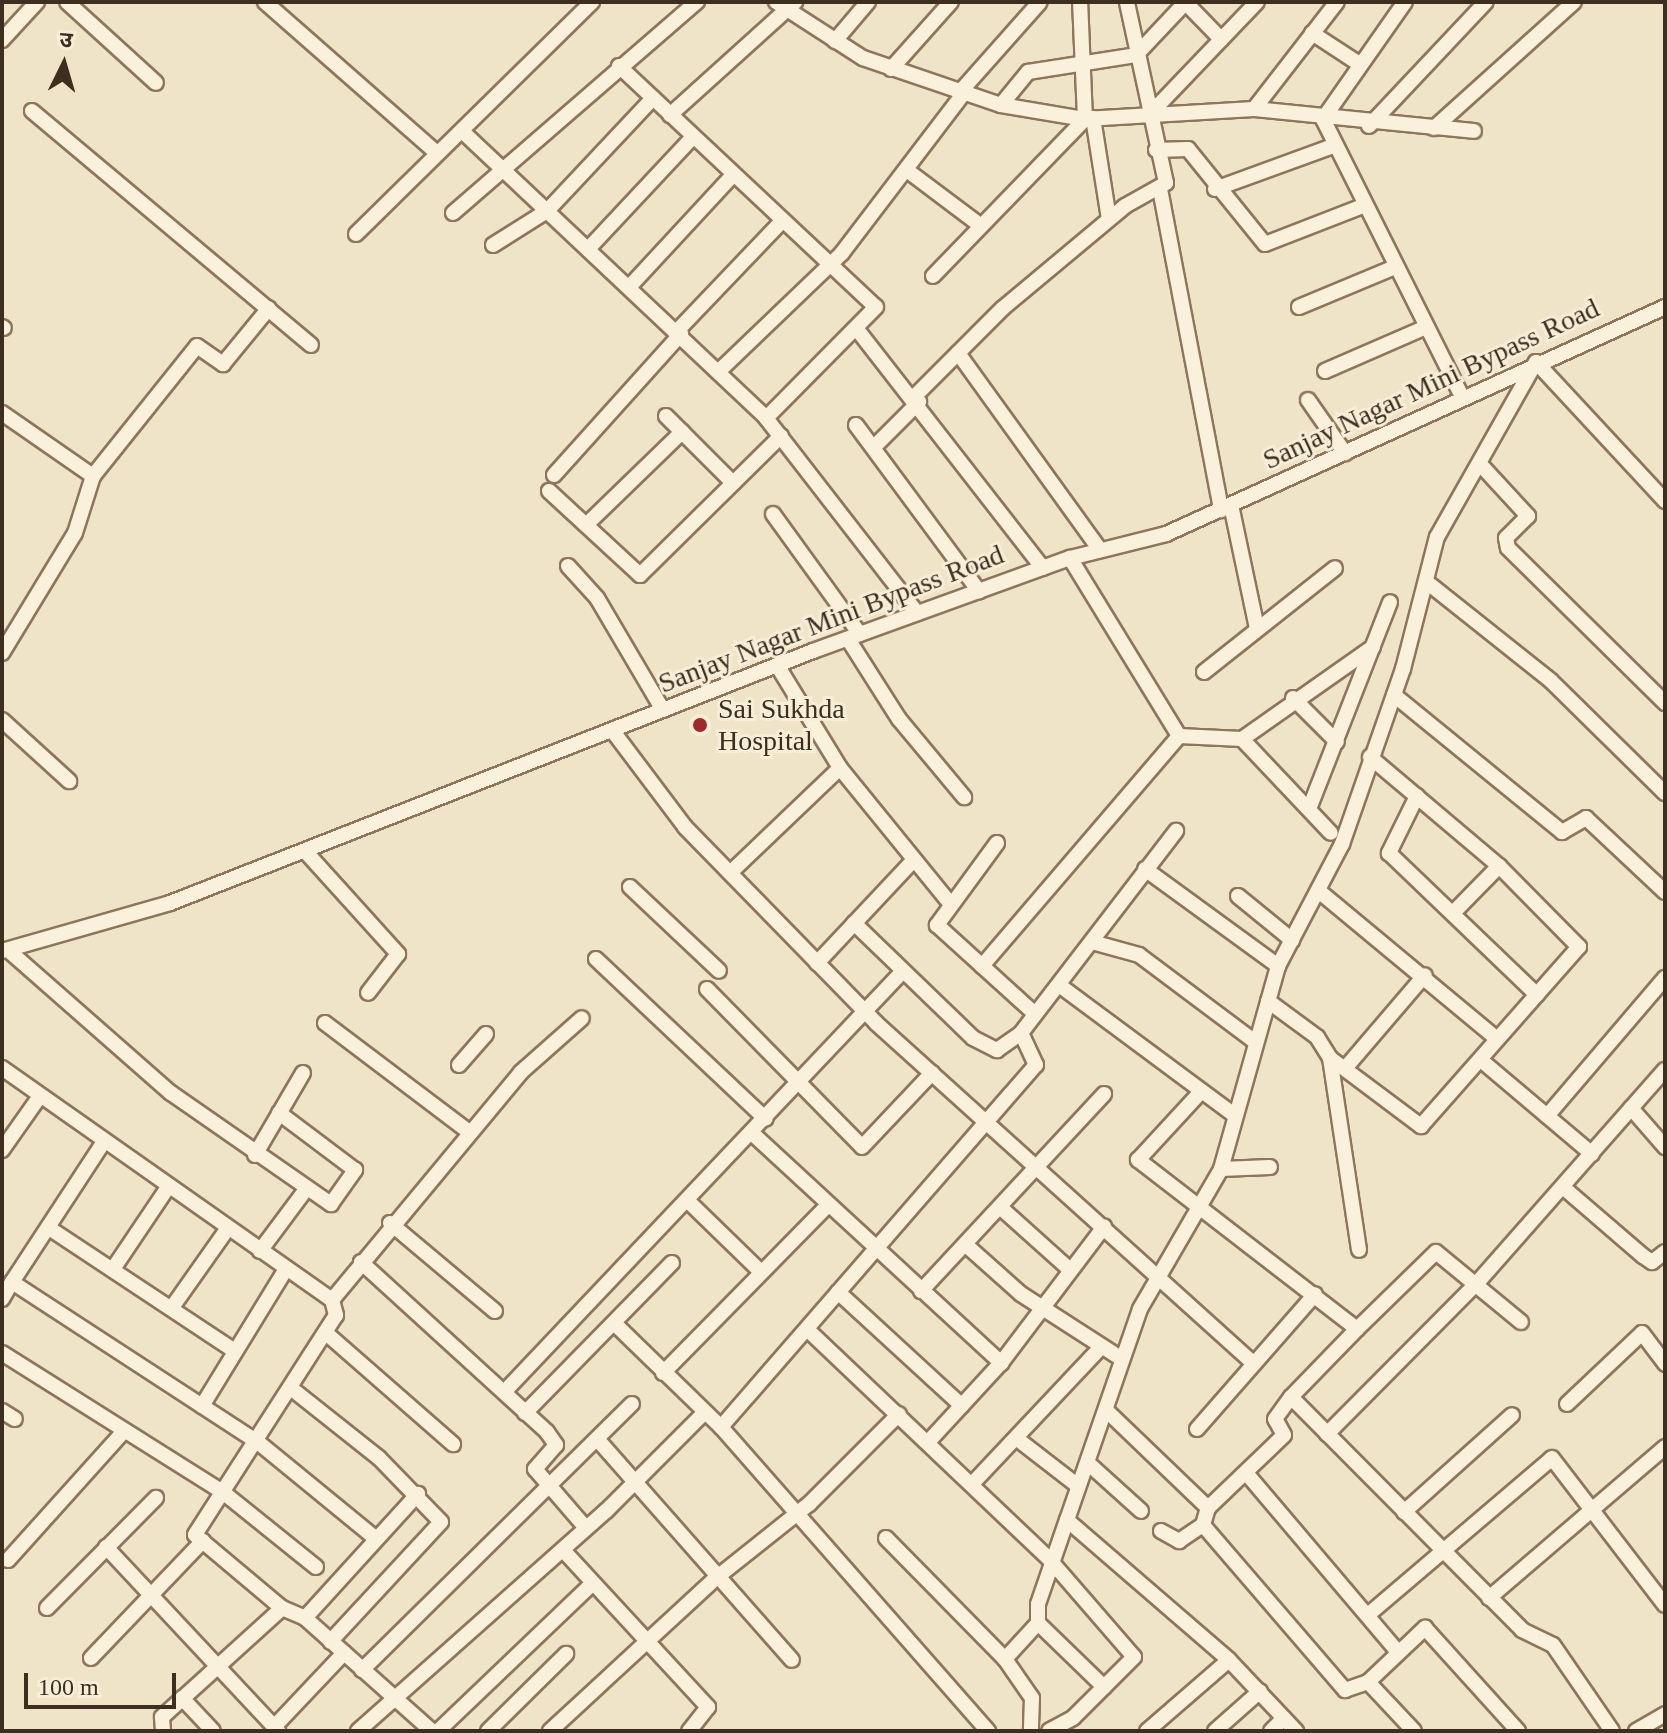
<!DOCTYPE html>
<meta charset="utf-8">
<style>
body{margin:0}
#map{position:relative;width:1667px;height:1733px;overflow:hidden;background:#f0e4c8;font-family:"Times New Roman","Noto Sans Devanagari",serif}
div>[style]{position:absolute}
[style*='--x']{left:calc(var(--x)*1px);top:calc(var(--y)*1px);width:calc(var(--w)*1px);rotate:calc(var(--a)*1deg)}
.roads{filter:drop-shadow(2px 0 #8d765c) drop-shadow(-2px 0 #8d765c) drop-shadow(0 2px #8d765c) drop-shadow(0 -2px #8d765c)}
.minor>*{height:14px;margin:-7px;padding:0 7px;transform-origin:7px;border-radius:7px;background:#faf1dc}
.dots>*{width:22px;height:22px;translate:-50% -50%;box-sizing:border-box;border:4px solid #f7eed8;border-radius:50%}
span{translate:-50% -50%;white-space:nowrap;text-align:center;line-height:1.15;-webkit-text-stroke:6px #f7eed8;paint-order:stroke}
.street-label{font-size:28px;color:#3d2e20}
.poi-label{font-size:28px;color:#3d2e20}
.left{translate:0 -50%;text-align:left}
.frame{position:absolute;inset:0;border:4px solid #3d2e20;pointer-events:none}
.north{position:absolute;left:24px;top:24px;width:80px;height:80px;-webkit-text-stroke:6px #f7eed8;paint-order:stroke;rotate:5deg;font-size:22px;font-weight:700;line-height:32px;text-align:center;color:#3d2e20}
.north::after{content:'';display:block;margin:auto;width:28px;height:36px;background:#3d2e20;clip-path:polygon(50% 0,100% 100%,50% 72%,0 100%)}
.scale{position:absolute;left:24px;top:1673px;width:152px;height:36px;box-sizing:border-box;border:4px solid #3d2e20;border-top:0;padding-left:10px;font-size:24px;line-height:28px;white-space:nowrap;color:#3d2e20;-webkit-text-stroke:6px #f7eed8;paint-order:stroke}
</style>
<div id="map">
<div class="roads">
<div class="minor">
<div style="--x:67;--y:2;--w:120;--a:42.3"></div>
<div style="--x:265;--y:2;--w:227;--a:41.3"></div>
<div style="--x:776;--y:2;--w:103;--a:32.8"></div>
<div style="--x:863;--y:58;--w:146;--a:18.8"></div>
<div style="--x:1001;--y:105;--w:85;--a:9.5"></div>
<div style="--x:1085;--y:119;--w:169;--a:-3.4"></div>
<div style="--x:1254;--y:109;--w:221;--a:5.7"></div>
<div style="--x:1185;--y:2;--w:52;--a:45.8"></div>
<div style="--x:1312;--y:33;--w:55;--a:33.1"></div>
<div style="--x:2;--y:40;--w:52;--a:-47.4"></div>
<div style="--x:835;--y:41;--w:51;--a:-49.8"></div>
<div style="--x:619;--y:66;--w:352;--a:43.2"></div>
<div style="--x:876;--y:307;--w:156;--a:134.7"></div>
<div style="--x:891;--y:69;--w:90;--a:-48.2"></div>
<div style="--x:960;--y:92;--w:120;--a:-48.4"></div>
<div style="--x:1001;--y:105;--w:43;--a:-50.7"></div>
<div style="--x:1028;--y:72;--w:109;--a:-8.9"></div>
<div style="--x:1136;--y:55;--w:73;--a:-46.7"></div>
<div style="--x:1254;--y:109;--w:135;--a:-52.2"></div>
<div style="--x:32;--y:111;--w:364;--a:40"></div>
<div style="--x:670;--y:115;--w:169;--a:-42.1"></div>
<div style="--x:1149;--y:115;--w:156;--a:-46.3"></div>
<div style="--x:1093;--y:118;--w:102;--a:81"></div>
<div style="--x:1323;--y:119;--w:311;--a:63.4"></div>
<div style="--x:1323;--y:119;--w:143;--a:-55"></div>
<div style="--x:1369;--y:126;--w:170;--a:-46.7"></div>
<div style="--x:1434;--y:128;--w:188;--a:-42"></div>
<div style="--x:463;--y:132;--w:417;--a:43.3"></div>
<div style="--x:766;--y:418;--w:247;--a:52.2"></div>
<div style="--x:1156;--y:150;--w:32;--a:-2"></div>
<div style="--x:1188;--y:149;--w:122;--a:51"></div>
<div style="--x:1265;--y:244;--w:105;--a:-21.2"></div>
<div style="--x:908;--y:171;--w:90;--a:36.9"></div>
<div style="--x:1160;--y:189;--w:327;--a:79.2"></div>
<div style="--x:1215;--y:189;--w:126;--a:-20"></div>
<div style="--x:453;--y:213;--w:323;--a:-40.9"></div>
<div style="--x:356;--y:234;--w:331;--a:-44.5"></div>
<div style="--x:493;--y:245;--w:64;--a:-32.2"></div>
<div style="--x:547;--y:211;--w:155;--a:-46.8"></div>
<div style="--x:589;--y:248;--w:152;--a:-46.9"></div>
<div style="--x:933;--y:276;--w:219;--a:-45.9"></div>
<div style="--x:1085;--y:119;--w:117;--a:-92.4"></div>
<div style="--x:631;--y:285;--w:150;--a:-47.2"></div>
<div style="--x:1299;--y:307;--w:104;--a:-22.6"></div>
<div style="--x:2;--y:327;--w:2;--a:27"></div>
<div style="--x:856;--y:328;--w:304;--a:52.1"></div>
<div style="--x:677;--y:331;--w:153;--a:-46.3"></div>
<div style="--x:958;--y:353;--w:243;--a:54.2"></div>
<div style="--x:1325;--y:371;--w:110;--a:-23.5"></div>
<div style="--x:718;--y:372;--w:172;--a:-43.8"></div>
<div style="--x:842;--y:253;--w:201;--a:-52.7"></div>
<div style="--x:915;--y:396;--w:124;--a:-45"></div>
<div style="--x:1003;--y:308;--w:159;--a:-39.9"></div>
<div style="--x:1125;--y:206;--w:47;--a:-29.3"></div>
<div style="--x:1166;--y:183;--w:185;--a:-102.2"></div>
<div style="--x:1308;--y:400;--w:65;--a:55.1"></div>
<div style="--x:2;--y:413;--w:111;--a:34.7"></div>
<div style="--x:666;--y:416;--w:95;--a:45"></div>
<div style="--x:856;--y:425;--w:207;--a:53.5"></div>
<div style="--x:874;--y:447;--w:64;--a:-45"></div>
<div style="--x:1480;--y:464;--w:71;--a:47.3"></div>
<div style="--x:1528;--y:516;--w:31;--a:135"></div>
<div style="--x:1506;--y:538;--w:10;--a:79"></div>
<div style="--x:1508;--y:548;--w:221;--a:44.6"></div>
<div style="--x:554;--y:475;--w:190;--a:-48"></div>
<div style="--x:549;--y:491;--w:124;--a:42.7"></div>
<div style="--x:640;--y:575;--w:198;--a:-44.6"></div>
<div style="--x:1231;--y:505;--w:126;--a:78.1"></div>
<div style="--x:773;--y:514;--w:148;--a:54.1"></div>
<div style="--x:586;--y:525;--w:134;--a:-44.1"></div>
<div style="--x:1070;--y:558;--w:209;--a:58.5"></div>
<div style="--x:568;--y:566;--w:43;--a:47.8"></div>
<div style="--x:597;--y:598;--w:130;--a:59.5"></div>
<div style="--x:1428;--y:583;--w:157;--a:38.5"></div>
<div style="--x:1551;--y:681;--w:160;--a:44.5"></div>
<div style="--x:848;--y:639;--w:95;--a:57.5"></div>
<div style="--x:899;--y:719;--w:102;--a:50.2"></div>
<div style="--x:2;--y:653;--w:140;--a:-58.7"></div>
<div style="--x:75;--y:533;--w:60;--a:-72.5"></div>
<div style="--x:93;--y:476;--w:166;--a:-51.3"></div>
<div style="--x:197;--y:346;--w:32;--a:35"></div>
<div style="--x:223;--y:364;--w:72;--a:-50.6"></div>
<div style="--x:777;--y:665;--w:121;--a:58.5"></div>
<div style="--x:840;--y:768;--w:171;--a:50.9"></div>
<div style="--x:1204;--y:672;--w:167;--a:-38.4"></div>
<div style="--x:1394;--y:695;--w:217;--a:39.2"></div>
<div style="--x:1562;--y:832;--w:28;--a:-30"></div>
<div style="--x:1586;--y:818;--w:108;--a:43.1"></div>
<div style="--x:1293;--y:698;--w:62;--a:45"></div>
<div style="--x:2;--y:720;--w:91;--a:42.3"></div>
<div style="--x:612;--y:730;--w:121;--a:53"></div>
<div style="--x:685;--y:827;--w:274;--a:45.7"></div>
<div style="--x:876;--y:1023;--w:509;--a:42.05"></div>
<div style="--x:1242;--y:739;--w:129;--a:46.6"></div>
<div style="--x:1417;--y:796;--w:64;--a:116.2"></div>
<div style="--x:1389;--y:853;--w:205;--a:43.8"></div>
<div style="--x:1309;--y:809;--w:222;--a:-68.6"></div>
<div style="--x:997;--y:843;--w:102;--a:126.2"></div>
<div style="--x:937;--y:925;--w:130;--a:42.2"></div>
<div style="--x:305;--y:851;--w:139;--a:47.9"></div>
<div style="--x:398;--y:954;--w:49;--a:127.6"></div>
<div style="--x:1145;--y:869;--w:165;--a:36.1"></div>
<div style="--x:730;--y:873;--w:152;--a:-43.7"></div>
<div style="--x:630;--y:887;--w:122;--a:43.3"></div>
<div style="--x:1320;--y:892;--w:230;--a:39.7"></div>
<div style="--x:1238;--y:896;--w:70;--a:39.2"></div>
<div style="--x:1455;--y:911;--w:63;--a:-45.6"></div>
<div style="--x:854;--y:923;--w:165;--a:44"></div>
<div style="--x:973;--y:1038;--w:27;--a:27"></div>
<div style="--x:997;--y:1050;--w:29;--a:-35"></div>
<div style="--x:1021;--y:1033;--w:255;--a:-52.5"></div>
<div style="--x:1092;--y:942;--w:49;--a:15.5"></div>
<div style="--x:1139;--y:955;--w:144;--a:36.8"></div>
<div style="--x:8;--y:950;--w:217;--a:41.3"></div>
<div style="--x:171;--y:1093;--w:195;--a:34.8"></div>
<div style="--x:331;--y:1204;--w:42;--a:-54.8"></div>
<div style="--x:355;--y:1170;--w:95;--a:-143.1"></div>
<div style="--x:2;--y:951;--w:175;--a:-15.9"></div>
<div style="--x:170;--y:903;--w:691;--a:-21.4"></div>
<div style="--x:813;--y:651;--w:273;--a:-19.9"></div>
<div style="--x:1070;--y:558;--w:99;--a:-14"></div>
<div style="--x:1166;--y:534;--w:548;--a:-24.46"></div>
<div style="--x:596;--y:959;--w:233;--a:43.3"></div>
<div style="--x:817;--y:963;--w:137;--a:-46.8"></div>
<div style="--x:982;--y:966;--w:303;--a:-49.4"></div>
<div style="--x:1179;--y:736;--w:63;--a:2.7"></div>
<div style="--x:1242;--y:739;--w:160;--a:-35.1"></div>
<div style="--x:1059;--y:985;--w:218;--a:36.6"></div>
<div style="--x:707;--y:989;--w:221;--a:45.5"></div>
<div style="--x:862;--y:1147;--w:102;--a:-46.6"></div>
<div style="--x:1268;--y:1001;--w:61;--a:36.3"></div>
<div style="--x:1317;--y:1037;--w:25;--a:58"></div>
<div style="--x:1330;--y:1058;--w:194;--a:81.4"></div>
<div style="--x:325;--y:1023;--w:181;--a:37.1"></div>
<div style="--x:1330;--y:1058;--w:114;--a:36.8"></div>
<div style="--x:1421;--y:1126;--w:239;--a:-48.6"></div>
<div style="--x:1579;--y:947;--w:114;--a:-134.6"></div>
<div style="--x:1499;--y:866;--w:169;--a:-139.8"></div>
<div style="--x:1482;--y:1061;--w:144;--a:40.2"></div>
<div style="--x:459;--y:1065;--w:41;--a:-48.9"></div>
<div style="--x:1348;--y:1065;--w:118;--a:-49.5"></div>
<div style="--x:2;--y:1068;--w:403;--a:35.1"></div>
<div style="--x:332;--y:1300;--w:16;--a:75"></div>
<div style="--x:336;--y:1315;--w:261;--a:122.7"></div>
<div style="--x:195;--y:1535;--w:114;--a:40"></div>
<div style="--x:282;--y:1608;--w:25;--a:23"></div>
<div style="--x:305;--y:1618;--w:170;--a:41.7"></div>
<div style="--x:1631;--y:1108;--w:52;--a:48.9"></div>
<div style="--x:1547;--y:1116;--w:182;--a:-49.5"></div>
<div style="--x:753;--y:1134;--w:338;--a:42.7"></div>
<div style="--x:103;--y:1143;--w:166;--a:123.2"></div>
<div style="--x:12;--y:1282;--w:295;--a:33.1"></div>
<div style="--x:259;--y:1443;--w:150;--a:39.3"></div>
<div style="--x:2;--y:1150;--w:62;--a:-54.8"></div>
<div style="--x:255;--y:1155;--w:95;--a:-59.7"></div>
<div style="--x:1221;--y:1169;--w:49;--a:-2.3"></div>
<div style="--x:1564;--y:1188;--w:104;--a:40.7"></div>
<div style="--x:1643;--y:1256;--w:11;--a:34"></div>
<div style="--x:1652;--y:1262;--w:16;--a:-38"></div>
<div style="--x:690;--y:1203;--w:99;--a:44.2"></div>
<div style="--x:1000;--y:1207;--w:93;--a:41.9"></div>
<div style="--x:390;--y:1223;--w:137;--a:40"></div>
<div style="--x:49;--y:1228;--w:223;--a:33.5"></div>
<div style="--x:966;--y:1245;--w:74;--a:41.7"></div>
<div style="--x:1021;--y:1294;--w:120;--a:32.8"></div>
<div style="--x:260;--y:1251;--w:74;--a:-53.3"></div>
<div style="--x:361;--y:1262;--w:252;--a:42.4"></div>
<div style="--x:547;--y:1432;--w:16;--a:55"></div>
<div style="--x:556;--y:1445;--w:32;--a:131"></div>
<div style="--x:535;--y:1469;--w:77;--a:49.2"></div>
<div style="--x:113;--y:1269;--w:99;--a:-56.1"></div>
<div style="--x:921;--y:1291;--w:269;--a:-47.1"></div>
<div style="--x:838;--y:1292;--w:168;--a:42.6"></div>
<div style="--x:2;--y:1299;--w:20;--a:-60"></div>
<div style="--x:332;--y:1300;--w:296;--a:-50.3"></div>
<div style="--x:521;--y:1072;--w:81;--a:-41.5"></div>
<div style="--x:173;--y:1306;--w:95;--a:-54.8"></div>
<div style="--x:614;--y:1323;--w:149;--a:44.2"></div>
<div style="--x:721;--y:1427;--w:405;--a:48.7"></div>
<div style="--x:1357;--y:1329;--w:110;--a:-44.3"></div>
<div style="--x:1436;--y:1252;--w:110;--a:39.5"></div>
<div style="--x:810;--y:1332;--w:331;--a:43.5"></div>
<div style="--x:1050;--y:1560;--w:128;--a:49.1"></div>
<div style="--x:1134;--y:1657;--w:86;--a:135"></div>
<div style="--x:1073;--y:1718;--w:27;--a:152"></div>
<div style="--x:326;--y:1333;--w:169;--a:41.2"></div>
<div style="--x:2;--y:1353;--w:262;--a:32.2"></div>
<div style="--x:224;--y:1493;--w:118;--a:38.8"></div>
<div style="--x:663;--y:1373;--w:235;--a:-45.5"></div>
<div style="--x:292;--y:1389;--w:111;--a:38.4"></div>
<div style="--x:379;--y:1458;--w:89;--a:45.9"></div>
<div style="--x:441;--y:1522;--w:163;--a:132.8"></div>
<div style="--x:507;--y:1389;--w:576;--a:-46.55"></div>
<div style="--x:1291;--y:1397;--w:328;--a:45.2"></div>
<div style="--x:1522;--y:1630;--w:34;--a:26"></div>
<div style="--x:1553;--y:1645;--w:104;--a:55.5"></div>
<div style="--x:1567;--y:1404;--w:103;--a:-43.4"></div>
<div style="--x:1642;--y:1333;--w:39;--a:53"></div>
<div style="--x:202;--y:1406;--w:161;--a:-58.5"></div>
<div style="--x:2;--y:1411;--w:15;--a:32"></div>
<div style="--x:1108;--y:1412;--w:139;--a:43.8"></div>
<div style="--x:525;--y:1413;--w:210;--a:-45.6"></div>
<div style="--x:721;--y:1427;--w:480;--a:-49"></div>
<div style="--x:1036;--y:1065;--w:35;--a:-115"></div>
<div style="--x:1197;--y:1429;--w:179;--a:-48.8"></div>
<div style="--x:1327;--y:1434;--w:213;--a:-45.2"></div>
<div style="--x:1477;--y:1283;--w:284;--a:-48.6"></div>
<div style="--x:1016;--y:1438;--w:78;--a:37.7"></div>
<div style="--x:598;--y:1440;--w:293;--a:48.6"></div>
<div style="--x:928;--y:1442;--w:108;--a:-47.3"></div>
<div style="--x:1001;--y:1363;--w:171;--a:-52.9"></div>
<div style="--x:1089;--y:1464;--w:70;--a:42.1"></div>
<div style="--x:1247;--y:1474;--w:233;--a:49.7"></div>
<div style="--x:972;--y:1484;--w:185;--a:-46.7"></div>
<div style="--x:1404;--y:1512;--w:145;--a:-41.9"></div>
<div style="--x:1067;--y:1520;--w:223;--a:-70.9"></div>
<div style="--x:1140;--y:1309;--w:162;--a:-59.9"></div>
<div style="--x:1221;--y:1169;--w:211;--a:-74.3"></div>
<div style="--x:1278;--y:966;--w:138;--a:-62.3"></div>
<div style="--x:1342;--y:844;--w:185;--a:-70.8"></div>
<div style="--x:1403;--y:669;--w:136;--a:-75.6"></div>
<div style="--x:1437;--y:537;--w:201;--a:-60.5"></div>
<div style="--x:1536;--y:362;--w:190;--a:47.1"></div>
<div style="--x:1203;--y:1525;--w:218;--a:49.3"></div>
<div style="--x:1345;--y:1690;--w:24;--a:-19"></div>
<div style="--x:1368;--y:1682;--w:79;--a:-43.5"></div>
<div style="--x:1425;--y:1628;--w:139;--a:47.9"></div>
<div style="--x:1161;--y:1531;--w:21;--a:29"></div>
<div style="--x:1179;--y:1541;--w:29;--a:-34"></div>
<div style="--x:1203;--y:1525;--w:18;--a:-74"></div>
<div style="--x:1208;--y:1508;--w:105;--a:-43.8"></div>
<div style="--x:1284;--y:1435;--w:18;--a:-119"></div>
<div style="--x:1275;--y:1419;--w:27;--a:-54"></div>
<div style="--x:1291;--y:1397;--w:95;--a:-45.9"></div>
<div style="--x:1357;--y:1329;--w:277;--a:-142.3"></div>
<div style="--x:1138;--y:1160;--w:90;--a:-47.3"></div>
<div style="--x:886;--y:1538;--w:170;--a:45.5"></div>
<div style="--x:1005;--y:1659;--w:47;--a:55.3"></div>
<div style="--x:1032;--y:1698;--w:33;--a:92"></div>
<div style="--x:106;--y:1547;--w:252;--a:46.9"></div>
<div style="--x:563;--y:1550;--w:214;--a:47.3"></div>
<div style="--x:708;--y:1707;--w:31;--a:128"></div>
<div style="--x:8;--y:1560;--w:173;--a:-48"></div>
<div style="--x:1489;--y:1598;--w:232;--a:-40.6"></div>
<div style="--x:47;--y:1608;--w:155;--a:-45.3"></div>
<div style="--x:1369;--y:1614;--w:240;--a:-40.4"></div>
<div style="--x:1552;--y:1458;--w:185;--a:52.5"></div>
<div style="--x:305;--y:1618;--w:168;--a:-47.7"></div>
<div style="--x:1038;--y:1623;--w:92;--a:44.1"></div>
<div style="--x:91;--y:1658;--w:162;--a:-46.3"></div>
<div style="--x:1005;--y:1659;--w:49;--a:-47.5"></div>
<div style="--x:1038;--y:1623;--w:19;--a:-90"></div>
<div style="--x:1038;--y:1604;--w:89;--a:-71"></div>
<div style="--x:1067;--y:1520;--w:214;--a:40.8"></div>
<div style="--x:1229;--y:1660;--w:98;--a:46.7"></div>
<div style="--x:362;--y:1670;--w:379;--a:-44.6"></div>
<div style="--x:1368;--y:1682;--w:67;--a:46.8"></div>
<div style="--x:182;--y:1698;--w:45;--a:46.8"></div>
<div style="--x:274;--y:1727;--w:102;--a:-46.6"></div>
<div style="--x:163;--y:1731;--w:14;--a:-94"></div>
<div style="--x:162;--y:1717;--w:162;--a:-42.2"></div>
<div style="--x:358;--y:1731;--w:332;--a:-41.6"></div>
<div style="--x:606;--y:1511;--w:136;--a:-45"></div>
<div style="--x:438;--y:1731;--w:213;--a:-43.7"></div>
<div style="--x:488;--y:1731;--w:110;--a:-44.6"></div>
<div style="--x:550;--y:1731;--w:226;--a:-42.7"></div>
<div style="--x:716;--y:1578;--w:119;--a:-38.5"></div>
<div style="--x:809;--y:1504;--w:127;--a:-45"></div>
<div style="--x:1147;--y:1731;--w:108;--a:-40.9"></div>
<div style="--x:1215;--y:1731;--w:60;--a:-41.6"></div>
<div style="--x:1271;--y:1731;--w:18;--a:-45"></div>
<div style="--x:1636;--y:1731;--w:34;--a:-30"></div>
</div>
</div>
<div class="dots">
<div style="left:700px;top:725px;background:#9e2a2b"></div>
</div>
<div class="street-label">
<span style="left:1431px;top:384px;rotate:-25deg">Sanjay Nagar Mini Bypass Road</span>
<span style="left:831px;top:619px;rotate:-21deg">Sanjay Nagar Mini Bypass Road</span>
</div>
<div class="poi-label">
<span class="left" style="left:718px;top:725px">Sai Sukhda<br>Hospital</span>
</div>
<div class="frame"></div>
<div class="north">उ</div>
<div class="scale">100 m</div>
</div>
